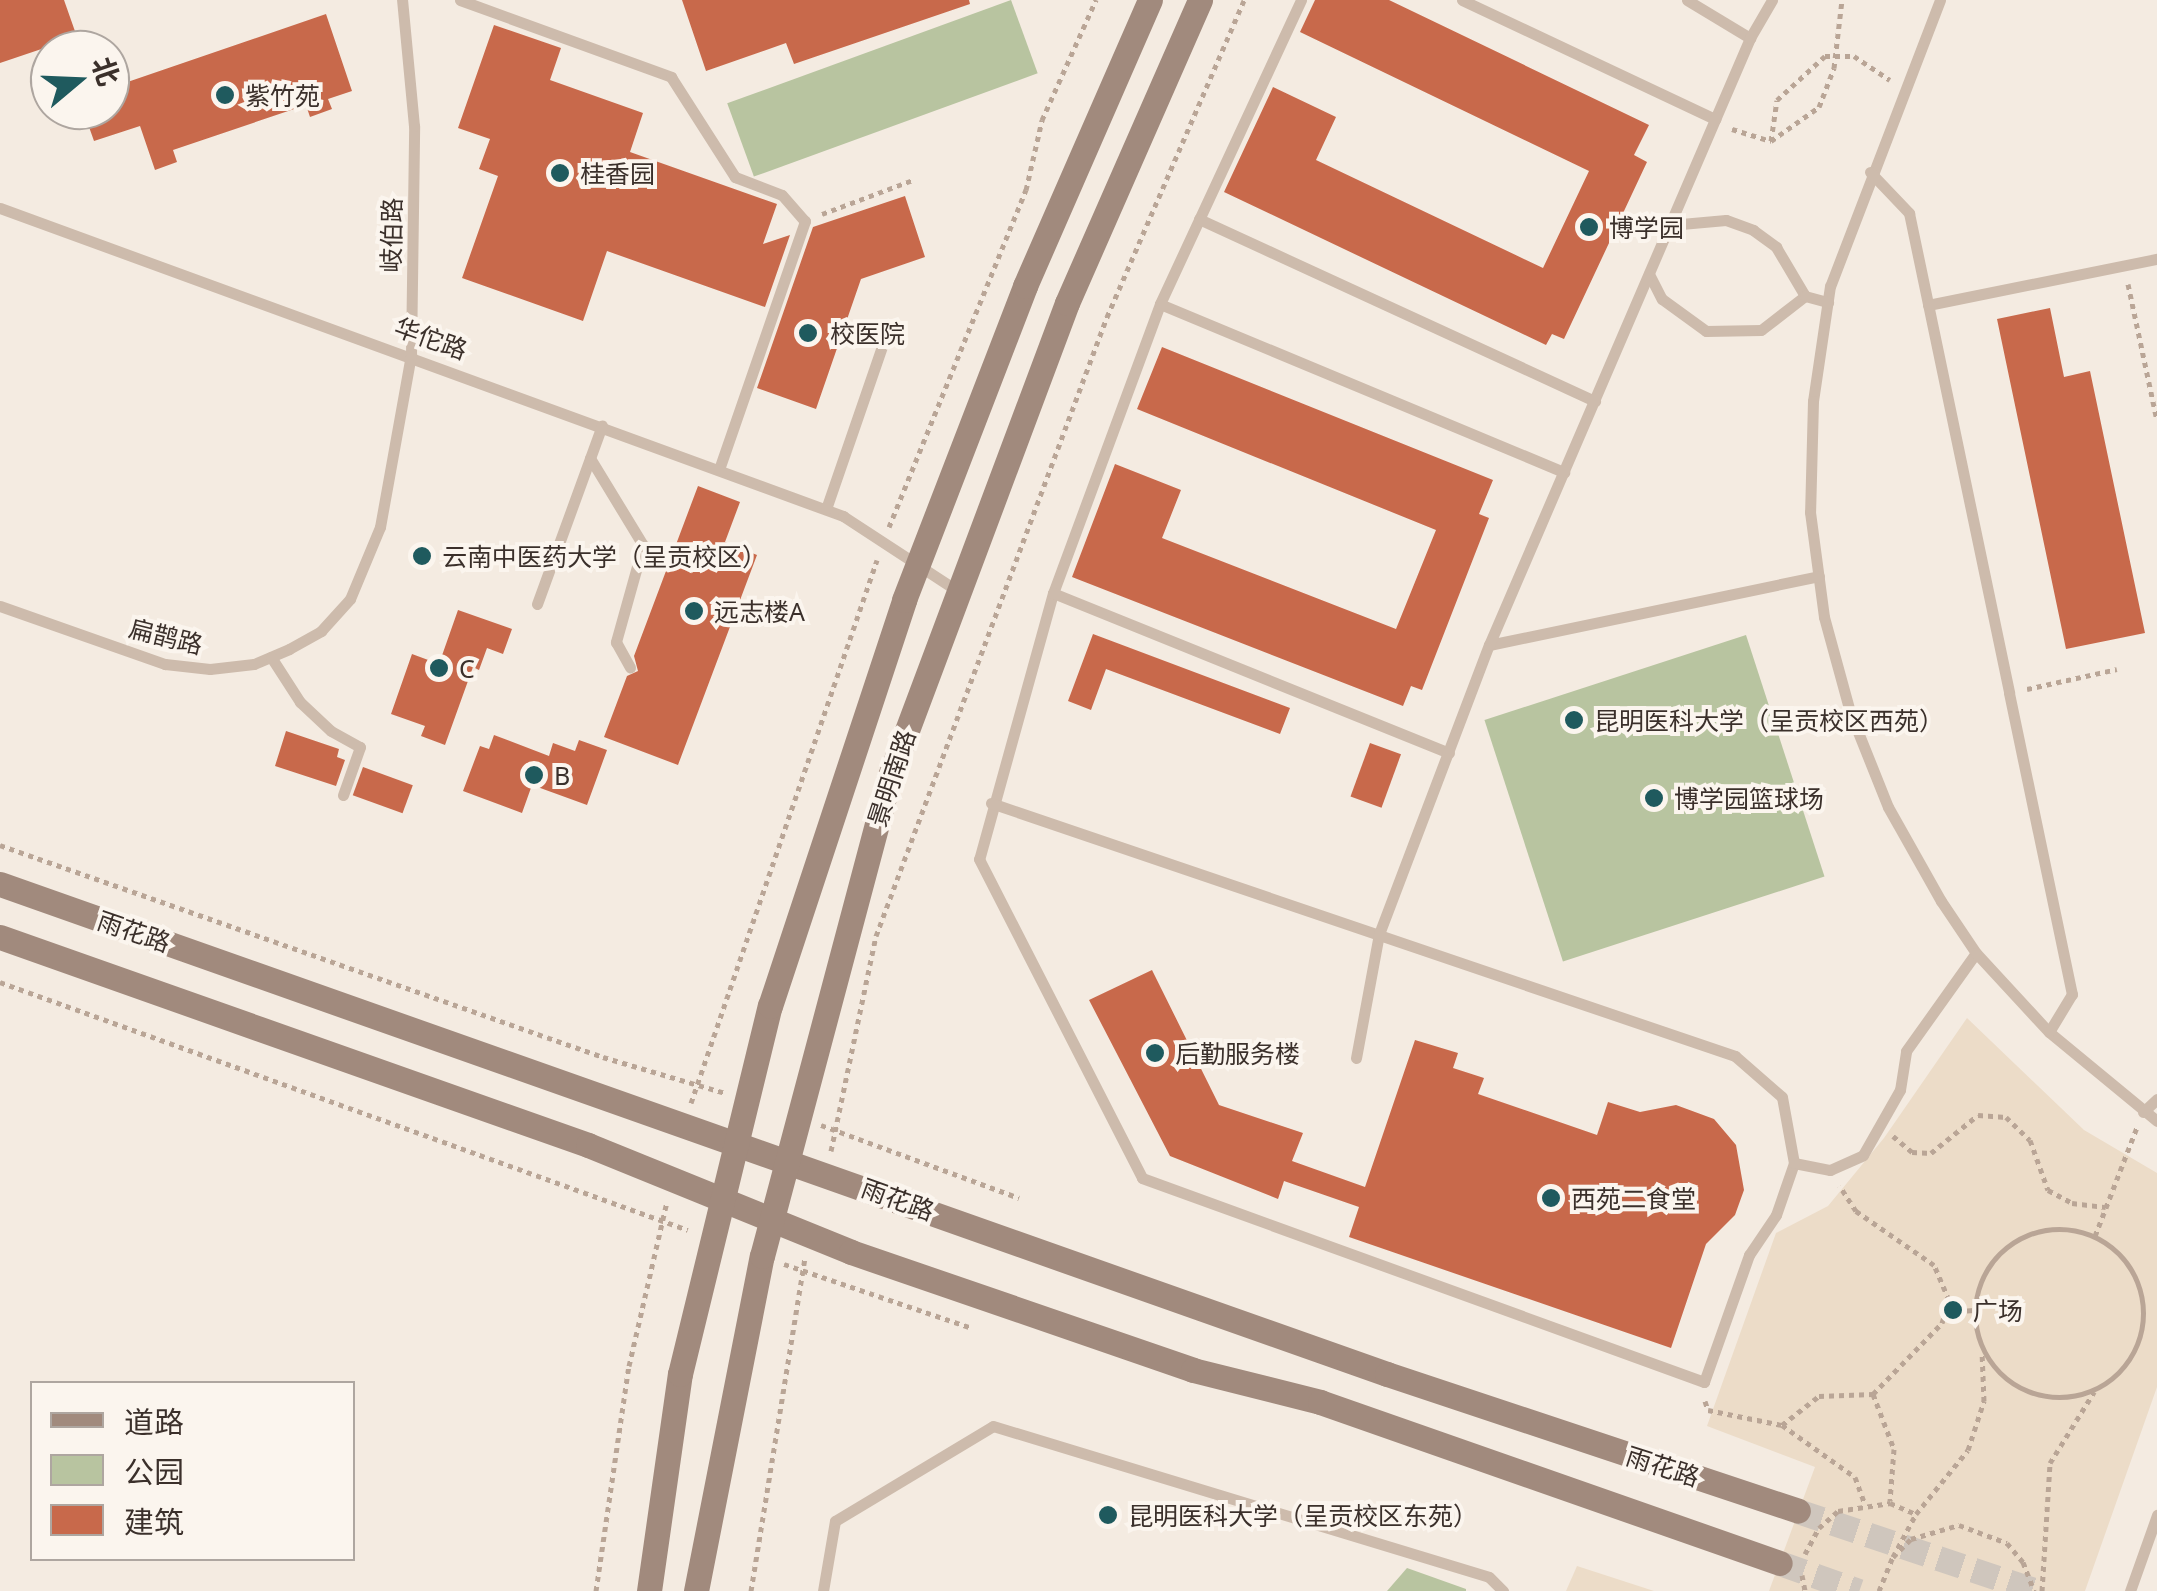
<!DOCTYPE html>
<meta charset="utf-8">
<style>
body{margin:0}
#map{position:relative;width:2157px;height:1591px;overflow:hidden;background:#f4ebe1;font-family:"Noto Sans","Noto Sans SC",sans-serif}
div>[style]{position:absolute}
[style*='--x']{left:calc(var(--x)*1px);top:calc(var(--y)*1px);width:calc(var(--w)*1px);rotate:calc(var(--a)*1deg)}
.green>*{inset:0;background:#b8c4a0;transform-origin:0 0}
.plaza>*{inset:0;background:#ecdcc8}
.building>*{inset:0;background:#c8694b;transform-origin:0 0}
.secondary-tunnel>*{height:25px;margin-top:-12.5px;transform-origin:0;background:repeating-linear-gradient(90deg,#cfc6bd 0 25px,transparent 0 37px)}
.path>*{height:5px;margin-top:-2.5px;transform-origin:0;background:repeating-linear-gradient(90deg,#b9a596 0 5px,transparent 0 10px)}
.path>.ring{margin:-2.5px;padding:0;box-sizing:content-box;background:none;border:5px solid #b9a596;border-radius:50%}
.lane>*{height:11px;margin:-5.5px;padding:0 5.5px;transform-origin:5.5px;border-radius:5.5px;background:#cdbbac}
.secondary>*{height:25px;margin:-12.5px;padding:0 12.5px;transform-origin:12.5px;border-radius:12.5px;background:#a18a7d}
.dots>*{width:28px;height:28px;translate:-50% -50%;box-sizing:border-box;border:5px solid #fbf5ee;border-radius:50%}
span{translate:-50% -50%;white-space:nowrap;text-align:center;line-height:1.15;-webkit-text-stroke:8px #fbf5ee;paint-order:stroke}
.poi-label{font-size:25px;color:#3b302b}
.left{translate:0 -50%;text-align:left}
.street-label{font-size:25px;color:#3b302b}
.legend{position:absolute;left:30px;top:1381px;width:325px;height:180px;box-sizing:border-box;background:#fbf5ee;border:2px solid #aea6a0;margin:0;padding:12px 18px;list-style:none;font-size:30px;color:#3b302b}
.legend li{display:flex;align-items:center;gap:20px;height:50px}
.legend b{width:50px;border:2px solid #aea6a0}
.north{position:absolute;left:30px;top:30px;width:100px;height:100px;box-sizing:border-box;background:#fbf5ee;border:2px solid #aea6a0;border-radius:50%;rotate:71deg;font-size:28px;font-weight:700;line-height:40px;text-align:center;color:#3b302b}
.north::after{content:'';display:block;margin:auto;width:35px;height:45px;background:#1f5a5e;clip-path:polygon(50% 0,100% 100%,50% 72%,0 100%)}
</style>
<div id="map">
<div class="green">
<div style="left:1011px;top:0;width:78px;height:302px;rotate:70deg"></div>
<div style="left:1746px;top:635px;width:254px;height:275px;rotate:72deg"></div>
<div style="clip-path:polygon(1407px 1568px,1466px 1589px,1466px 1591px,1387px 1591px)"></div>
</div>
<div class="plaza">
<div style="clip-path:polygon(1967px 1018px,2084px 1130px,2157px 1173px,2157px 1387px,2085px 1591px,1769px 1591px,1815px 1467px,1707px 1426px,1776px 1233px,1828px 1206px,1884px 1138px)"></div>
<div style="clip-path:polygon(1577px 1566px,1654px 1591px,1566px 1591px)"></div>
</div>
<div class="building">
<div style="clip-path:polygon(0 0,64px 0,77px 37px,0 63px)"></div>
<div style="clip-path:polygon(682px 0,969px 0,970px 4px,794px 64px,786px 43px,706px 71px)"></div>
<div style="clip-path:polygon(1315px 0,1389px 0,1649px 125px,1634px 155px,1647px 162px,1564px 339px,1552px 334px,1546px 345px,1224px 192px,1273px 87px,1336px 117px,1316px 160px,1543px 268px,1589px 171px,1300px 32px)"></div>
<div style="clip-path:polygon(326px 14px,352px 91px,328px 99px,332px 109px,310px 117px,306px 105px,173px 150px,177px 162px,155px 170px,140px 126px,94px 141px,83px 110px,110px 110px,110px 88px)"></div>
<div style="clip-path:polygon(494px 25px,561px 48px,550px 80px,643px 113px,630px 152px,777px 204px,763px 244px,790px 235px,765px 307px,607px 251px,583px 321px,462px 278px,498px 176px,479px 169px,490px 139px,458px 128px)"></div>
<div style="clip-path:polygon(905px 196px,925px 257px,861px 279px,816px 409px,757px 388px,813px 227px)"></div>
<div style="clip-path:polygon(2050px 308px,2064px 377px,2090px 371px,2145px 633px,2066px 649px,1997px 319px)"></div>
<div style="clip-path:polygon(1162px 347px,1493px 480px,1479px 514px,1489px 518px,1422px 690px,1411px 686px,1403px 706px,1072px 577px,1115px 464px,1181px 490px,1162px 538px,1396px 629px,1436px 530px,1137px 409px)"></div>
<div style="clip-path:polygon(698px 486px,740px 502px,725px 542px,757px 555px,678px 765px,604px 737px,627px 676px,638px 671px,634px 656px)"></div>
<div style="clip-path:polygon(458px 610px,512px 629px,503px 654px,487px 648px,479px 670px,473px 667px,445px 745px,421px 736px,425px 726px,391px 714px,412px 654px,439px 664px)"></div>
<div style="clip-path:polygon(1093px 634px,1290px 708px,1280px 734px,1106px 669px,1091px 710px,1068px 701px)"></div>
<div style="clip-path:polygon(286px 731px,339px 749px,337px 757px,345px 760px,336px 786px,275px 766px)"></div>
<div style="clip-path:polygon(494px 735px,549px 756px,553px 743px,575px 751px,579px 740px,607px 750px,587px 805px,532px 785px,522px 813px,463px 791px,480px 746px,489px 749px)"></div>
<div style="left:1370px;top:743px;width:33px;height:57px;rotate:20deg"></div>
<div style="left:363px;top:767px;width:53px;height:30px;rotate:20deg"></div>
<div style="clip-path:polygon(1152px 970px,1219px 1105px,1303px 1133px,1292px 1161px,1365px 1187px,1415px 1040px,1458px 1053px,1453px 1068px,1484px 1078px,1478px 1094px,1597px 1135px,1608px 1102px,1640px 1112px,1676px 1105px,1714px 1119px,1736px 1145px,1744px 1190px,1735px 1215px,1706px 1244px,1671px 1348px,1349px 1237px,1359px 1207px,1284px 1181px,1278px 1199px,1170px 1156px,1089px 1000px)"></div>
</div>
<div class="secondary-tunnel">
<div style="--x:1798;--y:1511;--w:252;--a:18.5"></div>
<div style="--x:1780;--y:1563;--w:84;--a:19.5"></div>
</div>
<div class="path">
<div style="--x:1732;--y:129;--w:41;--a:17.1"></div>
<div style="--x:1771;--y:141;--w:59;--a:-35.3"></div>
<div style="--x:1819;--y:107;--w:42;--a:-69"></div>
<div style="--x:1834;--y:68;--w:68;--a:-83.3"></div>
<div style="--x:1771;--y:141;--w:41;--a:-81.7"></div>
<div style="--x:1777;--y:100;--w:65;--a:-42.5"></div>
<div style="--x:1825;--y:56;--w:29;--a:0"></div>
<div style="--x:1854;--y:56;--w:43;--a:33.7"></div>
<div style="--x:822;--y:214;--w:97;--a:-20.5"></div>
<div style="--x:2128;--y:284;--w:139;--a:78"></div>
<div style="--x:889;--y:527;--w:364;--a:-67.9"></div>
<div style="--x:1026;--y:190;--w:72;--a:-77.1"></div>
<div style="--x:1042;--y:120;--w:132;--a:-65.8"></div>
<div style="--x:2027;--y:689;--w:92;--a:-12.5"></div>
<div style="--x:0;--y:845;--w:639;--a:19.37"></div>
<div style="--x:603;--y:1057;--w:127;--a:16.4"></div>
<div style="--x:0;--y:982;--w:731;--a:19.82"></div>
<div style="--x:691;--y:1103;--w:574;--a:-71.09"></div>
<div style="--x:821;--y:1125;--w:211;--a:20.2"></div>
<div style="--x:1893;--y:1136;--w:25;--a:40"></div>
<div style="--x:1912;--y:1152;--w:19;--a:3"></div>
<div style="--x:1931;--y:1153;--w:60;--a:-39"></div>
<div style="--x:1978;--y:1115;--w:28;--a:4"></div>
<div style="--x:2006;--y:1117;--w:33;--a:44"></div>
<div style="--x:2030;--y:1140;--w:53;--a:70.2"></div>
<div style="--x:2048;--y:1190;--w:27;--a:28"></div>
<div style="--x:2072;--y:1203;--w:34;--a:7"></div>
<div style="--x:831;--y:1151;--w:220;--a:-78.2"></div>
<div style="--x:876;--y:936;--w:661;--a:-69.54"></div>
<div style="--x:1107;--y:317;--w:345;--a:-66.6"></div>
<div class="ring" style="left:1975px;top:1229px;width:163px;height:163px"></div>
<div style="--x:2095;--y:1236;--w:117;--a:-68.9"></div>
<div style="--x:784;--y:1264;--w:199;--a:18.8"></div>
<div style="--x:1947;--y:1312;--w:27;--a:-4"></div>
<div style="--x:1873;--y:1394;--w:59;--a:69.1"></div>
<div style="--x:1894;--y:1449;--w:52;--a:94.4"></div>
<div style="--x:1705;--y:1401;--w:9;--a:72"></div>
<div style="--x:1708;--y:1410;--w:76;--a:11.5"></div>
<div style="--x:1782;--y:1425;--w:47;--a:-38.1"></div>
<div style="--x:1819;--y:1396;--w:54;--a:-2.1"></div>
<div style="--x:1873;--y:1394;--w:99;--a:-45.8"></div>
<div style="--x:1942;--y:1323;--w:24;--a:-73"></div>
<div style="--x:1949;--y:1300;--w:38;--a:-113"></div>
<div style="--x:1934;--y:1265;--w:95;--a:-145.3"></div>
<div style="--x:1856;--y:1211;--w:30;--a:-123"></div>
<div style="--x:1782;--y:1425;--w:90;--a:35.5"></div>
<div style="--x:1855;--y:1477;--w:27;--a:70"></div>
<div style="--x:1805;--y:1554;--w:30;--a:-62"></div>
<div style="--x:1819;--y:1528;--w:25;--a:-42"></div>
<div style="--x:1838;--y:1511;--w:53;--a:-8.7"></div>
<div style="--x:1890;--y:1503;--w:28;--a:23"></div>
<div style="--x:1893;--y:1557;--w:49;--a:-61.9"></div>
<div style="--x:1916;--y:1514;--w:82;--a:-50.9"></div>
<div style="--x:1968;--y:1450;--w:52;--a:-71.9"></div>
<div style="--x:1984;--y:1401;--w:49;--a:-92.3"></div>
<div style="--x:1802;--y:1575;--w:16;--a:79"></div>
<div style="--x:596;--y:1591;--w:227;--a:-81.7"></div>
<div style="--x:629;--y:1366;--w:169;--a:-77"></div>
<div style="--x:751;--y:1591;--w:336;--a:-80.8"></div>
<div style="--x:1879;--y:1591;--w:37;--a:-68"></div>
<div style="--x:1893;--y:1557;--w:25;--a:-45"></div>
<div style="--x:1911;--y:1539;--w:50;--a:-16.3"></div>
<div style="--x:1959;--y:1525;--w:51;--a:20.6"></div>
<div style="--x:2007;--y:1543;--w:25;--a:50"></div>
<div style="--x:2023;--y:1562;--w:31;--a:69"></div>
<div style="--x:2042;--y:1591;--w:128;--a:-86.4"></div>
<div style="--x:2050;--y:1463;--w:84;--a:-58.2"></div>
</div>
<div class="lane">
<div style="--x:460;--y:0;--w:225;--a:20"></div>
<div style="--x:671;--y:77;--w:119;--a:57.4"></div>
<div style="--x:735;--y:177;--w:50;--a:21"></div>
<div style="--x:782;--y:195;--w:35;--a:49"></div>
<div style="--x:805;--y:221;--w:262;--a:109.1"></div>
<div style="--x:1301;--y:0;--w:335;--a:114.9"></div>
<div style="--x:1160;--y:304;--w:308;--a:110.3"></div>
<div style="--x:1053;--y:593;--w:276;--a:105.5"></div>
<div style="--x:979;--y:859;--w:358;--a:62.9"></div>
<div style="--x:1142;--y:1178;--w:598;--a:19.95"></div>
<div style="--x:1704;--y:1382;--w:135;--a:-70.5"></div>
<div style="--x:1749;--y:1255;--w:48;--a:-56"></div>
<div style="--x:1776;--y:1215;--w:55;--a:-70.9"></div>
<div style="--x:1794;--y:1163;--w:37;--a:11"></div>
<div style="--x:1830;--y:1170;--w:36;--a:-24"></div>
<div style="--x:1863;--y:1155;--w:75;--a:-60.4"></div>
<div style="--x:1900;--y:1090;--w:39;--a:-81"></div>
<div style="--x:1906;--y:1051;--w:120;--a:-54.5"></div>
<div style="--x:1462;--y:0;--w:280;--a:25.2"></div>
<div style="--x:1687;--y:0;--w:74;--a:31.1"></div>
<div style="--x:1940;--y:0;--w:306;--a:111"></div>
<div style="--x:1830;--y:286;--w:116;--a:98.4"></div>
<div style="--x:1813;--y:401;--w:111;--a:91.5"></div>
<div style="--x:1810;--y:512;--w:106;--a:82.4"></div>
<div style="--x:1824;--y:617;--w:98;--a:74.7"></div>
<div style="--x:1850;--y:712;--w:102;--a:68.2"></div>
<div style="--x:1888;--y:807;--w:108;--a:60.6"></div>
<div style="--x:1941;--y:901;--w:63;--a:56.1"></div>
<div style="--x:1976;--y:953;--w:108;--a:47.3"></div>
<div style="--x:2049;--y:1032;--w:140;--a:39.5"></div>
<div style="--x:1870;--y:172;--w:57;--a:46.4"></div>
<div style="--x:1909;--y:213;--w:490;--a:78.2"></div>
<div style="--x:2009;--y:693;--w:308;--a:78.2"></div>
<div style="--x:2072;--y:994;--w:44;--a:121.2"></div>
<div style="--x:0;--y:208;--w:898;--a:20.07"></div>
<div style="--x:843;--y:516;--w:135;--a:33.2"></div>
<div style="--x:1199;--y:219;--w:436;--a:24.7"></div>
<div style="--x:1670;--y:225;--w:56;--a:-5.1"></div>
<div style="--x:1726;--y:220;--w:29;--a:20"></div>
<div style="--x:1753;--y:230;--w:29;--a:36"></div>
<div style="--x:1776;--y:247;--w:57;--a:59.4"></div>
<div style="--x:1649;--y:274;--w:28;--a:63"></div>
<div style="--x:1662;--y:299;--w:54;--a:36"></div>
<div style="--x:1706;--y:331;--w:55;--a:-1"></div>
<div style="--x:1761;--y:330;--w:56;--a:-37.7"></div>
<div style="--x:1805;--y:296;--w:24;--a:15"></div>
<div style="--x:1160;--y:304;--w:438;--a:22.6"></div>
<div style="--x:1928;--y:305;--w:234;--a:-11.4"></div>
<div style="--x:590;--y:458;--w:102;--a:58.7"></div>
<div style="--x:643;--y:545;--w:101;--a:105.6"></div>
<div style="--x:616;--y:642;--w:29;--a:61"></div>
<div style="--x:826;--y:509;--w:190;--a:-71"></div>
<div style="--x:1053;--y:593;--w:427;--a:22"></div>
<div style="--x:537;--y:604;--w:190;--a:-70"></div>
<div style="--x:0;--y:606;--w:175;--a:19.4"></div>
<div style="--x:165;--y:664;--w:45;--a:6.3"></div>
<div style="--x:210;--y:669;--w:44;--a:-6.5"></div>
<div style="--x:254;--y:664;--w:38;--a:-23"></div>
<div style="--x:289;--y:649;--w:37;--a:-29"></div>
<div style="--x:321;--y:631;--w:43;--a:-47.8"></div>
<div style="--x:350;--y:599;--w:78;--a:-67.4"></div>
<div style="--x:380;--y:527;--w:176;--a:-79.8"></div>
<div style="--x:411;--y:354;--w:228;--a:-89.2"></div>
<div style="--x:414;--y:126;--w:127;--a:-95.4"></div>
<div style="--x:1489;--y:645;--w:337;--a:-11.8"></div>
<div style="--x:271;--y:657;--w:54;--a:57.2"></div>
<div style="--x:300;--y:702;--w:42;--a:43.1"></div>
<div style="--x:331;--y:731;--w:33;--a:29"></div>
<div style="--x:360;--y:747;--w:51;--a:109.5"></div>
<div style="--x:991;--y:803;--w:786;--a:18.78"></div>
<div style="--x:1735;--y:1056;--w:62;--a:41.1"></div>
<div style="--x:1782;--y:1097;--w:67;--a:79.7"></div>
<div style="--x:1356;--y:1058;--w:126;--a:-79.5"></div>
<div style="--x:1379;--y:934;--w:309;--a:-69.2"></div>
<div style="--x:1489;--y:645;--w:661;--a:-66.73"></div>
<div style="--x:1750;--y:38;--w:44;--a:-59.9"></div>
<div style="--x:2143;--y:1112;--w:19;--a:-43"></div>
<div style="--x:823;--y:1591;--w:71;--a:-80.3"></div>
<div style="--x:835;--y:1521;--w:184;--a:-31"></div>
<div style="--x:993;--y:1426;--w:518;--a:16.93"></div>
<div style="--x:1489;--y:1577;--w:20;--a:45"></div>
<div style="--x:2130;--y:1591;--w:81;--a:-70.4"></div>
</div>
<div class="secondary">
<div style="--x:0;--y:884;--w:1471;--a:19.46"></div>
<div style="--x:1387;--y:1374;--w:433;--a:18.4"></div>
<div style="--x:0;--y:937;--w:624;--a:19.48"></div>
<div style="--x:588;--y:1145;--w:284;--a:22.1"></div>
<div style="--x:851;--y:1252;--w:362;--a:19"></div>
<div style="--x:1193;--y:1370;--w:131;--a:14.1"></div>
<div style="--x:1320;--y:1402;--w:487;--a:19.3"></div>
<div style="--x:649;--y:1591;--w:219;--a:-81.9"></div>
<div style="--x:680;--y:1374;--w:379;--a:-76.3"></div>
<div style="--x:770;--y:1006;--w:428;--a:-71.7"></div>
<div style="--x:904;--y:600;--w:337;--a:-68.9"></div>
<div style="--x:1025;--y:286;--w:312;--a:-66.4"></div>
<div style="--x:696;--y:1591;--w:341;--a:-78.9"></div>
<div style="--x:762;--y:1256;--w:491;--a:-75.1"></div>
<div style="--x:888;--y:781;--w:510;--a:-69.47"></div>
<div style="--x:1067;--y:303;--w:331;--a:-66.3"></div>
</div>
<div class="dots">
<div style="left:225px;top:95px;background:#1f5a5e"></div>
<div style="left:560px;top:173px;background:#1f5a5e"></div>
<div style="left:1589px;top:227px;background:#1f5a5e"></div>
<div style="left:808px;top:333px;background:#1f5a5e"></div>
<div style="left:422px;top:556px;background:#1f5a5e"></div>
<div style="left:694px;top:611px;background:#1f5a5e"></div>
<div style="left:439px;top:668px;background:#1f5a5e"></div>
<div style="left:1574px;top:720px;background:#1f5a5e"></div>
<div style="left:534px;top:775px;background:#1f5a5e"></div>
<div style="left:1654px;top:798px;background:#1f5a5e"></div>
<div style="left:1155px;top:1053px;background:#1f5a5e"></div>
<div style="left:1551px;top:1198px;background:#1f5a5e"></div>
<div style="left:1953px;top:1310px;background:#1f5a5e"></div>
<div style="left:1108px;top:1515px;background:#1f5a5e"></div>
</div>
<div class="poi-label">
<span class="left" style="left:245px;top:95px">紫竹苑</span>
<span class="left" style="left:580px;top:173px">桂香园</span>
<span class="left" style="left:1609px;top:227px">博学园</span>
<span class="left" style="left:830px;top:333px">校医院</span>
<span class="left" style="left:442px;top:556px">云南中医药大学（呈贡校区）</span>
<span class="left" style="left:714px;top:611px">远志楼A</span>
<span class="left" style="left:459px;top:668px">C</span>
<span class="left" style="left:1594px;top:720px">昆明医科大学（呈贡校区西苑）</span>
<span class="left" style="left:554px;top:775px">B</span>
<span class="left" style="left:1674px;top:798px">博学园篮球场</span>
<span class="left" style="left:1175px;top:1053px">后勤服务楼</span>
<span class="left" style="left:1571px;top:1198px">西苑二食堂</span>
<span class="left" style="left:1973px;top:1310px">广场</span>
<span class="left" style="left:1128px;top:1515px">昆明医科大学（呈贡校区东苑）</span>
</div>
<div class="street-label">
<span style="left:391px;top:235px;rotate:-89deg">岐伯路</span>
<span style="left:431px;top:338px;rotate:20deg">华佗路</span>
<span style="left:166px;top:636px;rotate:14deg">扁鹊路</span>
<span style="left:891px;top:778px;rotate:-72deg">景明南路</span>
<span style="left:134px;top:931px;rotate:19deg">雨花路</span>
<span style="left:898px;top:1199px;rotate:20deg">雨花路</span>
<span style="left:1663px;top:1466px;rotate:18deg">雨花路</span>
</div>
<ul class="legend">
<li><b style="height:12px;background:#a18a7d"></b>道路</li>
<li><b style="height:28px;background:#b8c4a0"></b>公园</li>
<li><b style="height:28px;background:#c8694b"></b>建筑</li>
</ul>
<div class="north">北</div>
</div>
